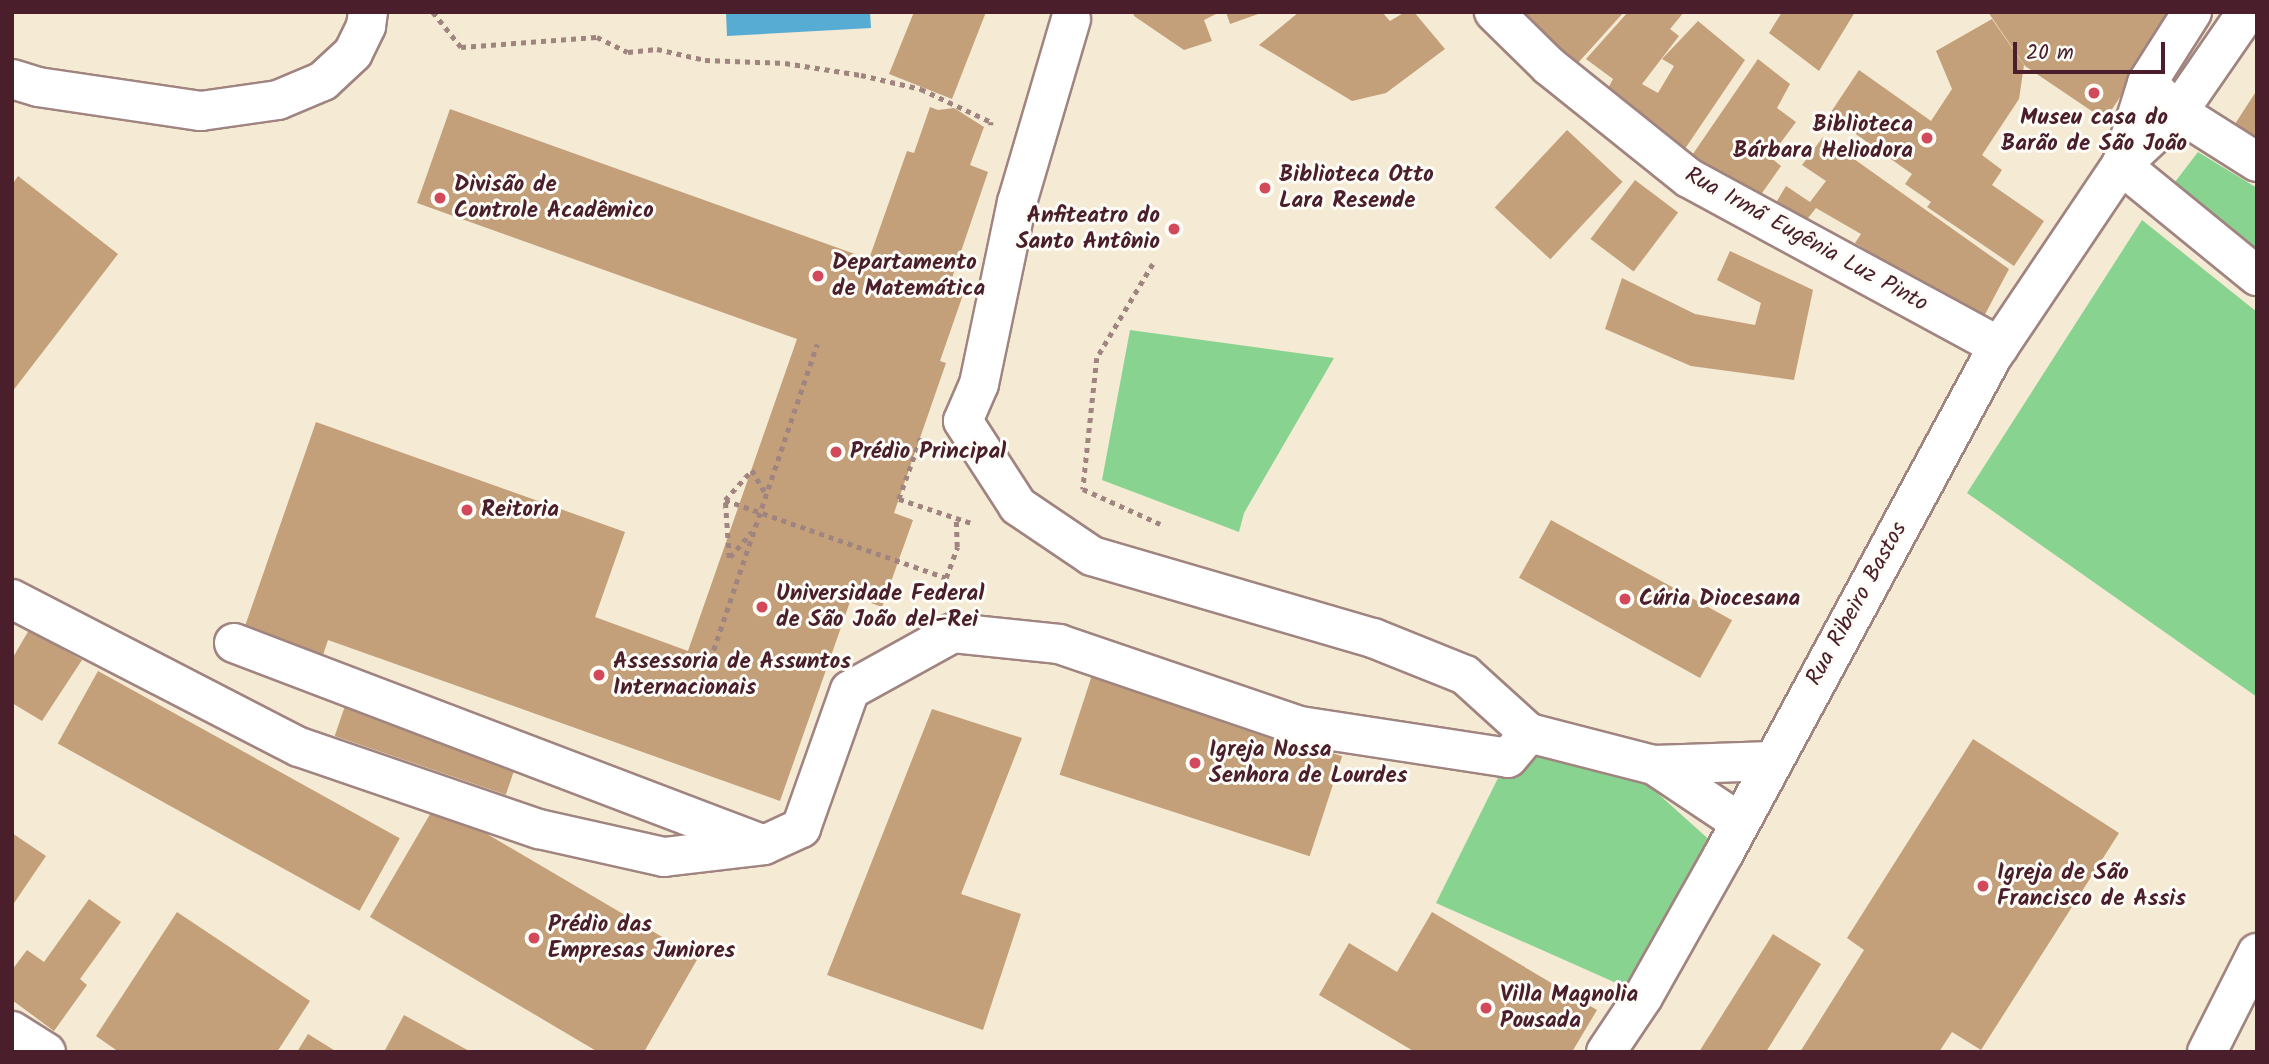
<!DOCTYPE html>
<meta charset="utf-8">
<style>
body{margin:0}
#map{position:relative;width:2269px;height:1064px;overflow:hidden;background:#f5ead4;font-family:Kalam,sans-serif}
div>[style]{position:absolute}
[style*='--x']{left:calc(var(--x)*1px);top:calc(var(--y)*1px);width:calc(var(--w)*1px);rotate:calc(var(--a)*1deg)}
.green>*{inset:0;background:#88d390}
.water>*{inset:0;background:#57acd3}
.building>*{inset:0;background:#c3a079;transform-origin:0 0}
.path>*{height:4.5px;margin-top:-2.25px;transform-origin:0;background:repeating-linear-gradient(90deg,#a08480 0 5px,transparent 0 10px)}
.roads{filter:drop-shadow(2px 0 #a08480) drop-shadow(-2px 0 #a08480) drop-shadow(0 2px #a08480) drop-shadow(0 -2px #a08480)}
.minor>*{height:38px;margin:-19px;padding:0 19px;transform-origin:19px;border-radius:19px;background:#fff}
.major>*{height:38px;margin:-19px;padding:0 19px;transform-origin:19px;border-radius:19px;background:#fff}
.dots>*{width:19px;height:19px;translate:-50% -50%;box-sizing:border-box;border:4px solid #fdfcf7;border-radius:50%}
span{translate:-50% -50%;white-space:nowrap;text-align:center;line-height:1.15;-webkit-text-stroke:6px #fdfcf7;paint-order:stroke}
.poi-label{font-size:23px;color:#4a1f2b;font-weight:700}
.right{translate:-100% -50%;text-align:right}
.left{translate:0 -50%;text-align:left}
.street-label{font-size:23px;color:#4a1f2b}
.frame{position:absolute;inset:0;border:14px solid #4a1f2b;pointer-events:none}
.scale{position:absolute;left:2013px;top:42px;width:152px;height:32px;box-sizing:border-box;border:4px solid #4a1f2b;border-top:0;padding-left:9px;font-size:21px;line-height:24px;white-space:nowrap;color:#4a1f2b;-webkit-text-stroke:5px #fdfcf7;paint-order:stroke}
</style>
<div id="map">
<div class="green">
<div style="clip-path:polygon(2198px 152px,2257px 188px,2257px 253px,2175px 182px)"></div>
<div style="clip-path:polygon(2142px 220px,2257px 312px,2257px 697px,1967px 493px)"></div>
<div style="clip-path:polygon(1130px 330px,1334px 358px,1244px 513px,1239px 532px,1102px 480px)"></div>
<div style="clip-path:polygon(1544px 744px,1645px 782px,1714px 844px,1632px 990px,1436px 903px,1508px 758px)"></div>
</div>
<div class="water">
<div style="clip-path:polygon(726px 12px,870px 12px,871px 28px,727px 36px)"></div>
</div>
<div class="building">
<div style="clip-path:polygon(914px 12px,986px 12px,952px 99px,889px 74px)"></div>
<div style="clip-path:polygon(1133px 12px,1220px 12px,1204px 20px,1212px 41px,1184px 50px,1134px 16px)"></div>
<div style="clip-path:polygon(1226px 12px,1261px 12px,1261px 13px,1230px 24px)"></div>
<div style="clip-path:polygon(1299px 12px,1382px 12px,1390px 21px,1405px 12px,1414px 12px,1445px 49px,1386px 93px,1352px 101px,1259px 45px)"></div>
<div style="clip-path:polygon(1506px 12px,1624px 12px,1567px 75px)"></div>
<div style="clip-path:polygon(1628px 12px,1684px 12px,1670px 29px,1679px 36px,1642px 84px,1658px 93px,1674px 66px,1662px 59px,1698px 21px,1745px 60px,1674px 165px,1602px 100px,1613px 79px,1586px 59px)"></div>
<div style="clip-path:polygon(1782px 12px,1855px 12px,1819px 71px,1769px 33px)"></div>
<div style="clip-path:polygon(1988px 12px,2176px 12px,2105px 120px,2025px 66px)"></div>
<div style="clip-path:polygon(1992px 19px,2024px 65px,2019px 99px,1982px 155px,2002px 170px,1992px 185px,2044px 221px,2014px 266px,1927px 207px,1931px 202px,1905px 184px,1912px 174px,1829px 115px,1859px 70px,1931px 121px,1952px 89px,1936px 51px)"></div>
<div style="clip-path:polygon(1758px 59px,1790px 84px,1777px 108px,1796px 122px,1770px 157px,1781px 166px,1750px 210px,1684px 167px)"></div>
<div style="clip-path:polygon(2257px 90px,2257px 142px,2233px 127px)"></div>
<div style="clip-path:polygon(930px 107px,938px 110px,954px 108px,984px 127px,970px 165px,988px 172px,951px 281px,966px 286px,940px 361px,946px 363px,894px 513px,913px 520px,882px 607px,852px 596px,780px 801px,328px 640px,323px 655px,245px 626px,316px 422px,625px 532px,595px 617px,688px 651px,797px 339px,417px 203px,450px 109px,869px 259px,907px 151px,914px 153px)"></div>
<div style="left:1567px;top:130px;width:76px;height:106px;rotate:43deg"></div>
<div style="clip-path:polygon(1823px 137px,2009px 269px,1982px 320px,1855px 243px,1861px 234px,1816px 208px,1801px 227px,1771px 211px,1786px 186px,1810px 202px,1826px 181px,1802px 165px)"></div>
<div style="clip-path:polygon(18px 176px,118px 254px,12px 392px,12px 185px)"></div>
<div style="left:1635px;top:180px;width:54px;height:74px;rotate:37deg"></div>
<div style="clip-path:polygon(1730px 251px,1813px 290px,1794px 380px,1691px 366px,1605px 329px,1622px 278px,1695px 314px,1755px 325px,1761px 303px,1717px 280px)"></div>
<div style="left:1551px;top:520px;width:207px;height:66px;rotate:29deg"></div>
<div style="clip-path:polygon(29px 630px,82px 660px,42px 721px,12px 703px,12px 659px)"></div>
<div style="left:98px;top:671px;width:345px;height:83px;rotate:29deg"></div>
<div style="left:1092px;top:675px;width:263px;height:105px;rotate:18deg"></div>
<div style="left:347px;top:700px;width:181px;height:38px;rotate:19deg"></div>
<div style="clip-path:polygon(932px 709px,1022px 738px,961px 894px,1021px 914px,983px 1030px,827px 975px)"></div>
<div style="clip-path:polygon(1973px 739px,2119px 833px,1981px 1050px,1952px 1032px,1939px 1052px,1800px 1052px,1864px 950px,1847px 938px)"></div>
<div style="clip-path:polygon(436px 804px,698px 958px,644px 1052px,598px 1052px,370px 917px)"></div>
<div style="clip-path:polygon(12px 833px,46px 856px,12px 906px)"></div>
<div style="clip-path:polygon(89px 899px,121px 922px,80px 979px,87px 985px,54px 1031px,12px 1000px,12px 970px,27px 950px,44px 962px)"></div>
<div style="clip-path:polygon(177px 912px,310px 1001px,277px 1052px,119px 1052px,96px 1036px)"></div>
<div style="clip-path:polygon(1432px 912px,1597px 1010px,1572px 1052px,1415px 1052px,1319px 995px,1349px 943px,1397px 972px)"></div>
<div style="clip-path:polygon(1773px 934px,1821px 964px,1766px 1052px,1699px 1052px)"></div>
<div style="clip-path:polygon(404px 1015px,471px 1052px,384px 1052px)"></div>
<div style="clip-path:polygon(308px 1034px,337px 1052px,297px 1052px)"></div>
</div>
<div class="path">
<div style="--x:433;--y:12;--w:45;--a:51.3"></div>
<div style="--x:461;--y:47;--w:136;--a:-4.2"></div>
<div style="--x:597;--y:37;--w:34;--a:26"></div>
<div style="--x:628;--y:52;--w:29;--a:-6"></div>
<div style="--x:657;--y:49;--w:49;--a:12.9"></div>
<div style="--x:705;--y:60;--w:80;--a:2.1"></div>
<div style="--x:785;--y:63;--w:77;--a:9"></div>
<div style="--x:861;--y:75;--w:62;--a:13.1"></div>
<div style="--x:921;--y:89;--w:77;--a:25.2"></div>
<div style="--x:991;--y:122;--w:3;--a:90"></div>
<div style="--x:1153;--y:264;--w:109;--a:120.8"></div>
<div style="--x:1097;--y:358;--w:132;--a:96.1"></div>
<div style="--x:1083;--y:489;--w:85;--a:24.4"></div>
<div style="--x:921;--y:438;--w:65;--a:109.8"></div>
<div style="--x:899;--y:499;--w:60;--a:18.4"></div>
<div style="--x:725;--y:500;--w:234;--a:19.4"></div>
<div style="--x:946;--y:578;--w:33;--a:-70"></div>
<div style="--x:957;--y:547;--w:29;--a:-92"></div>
<div style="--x:956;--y:518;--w:19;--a:18"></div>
<div style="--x:730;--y:557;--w:33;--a:-49"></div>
<div style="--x:729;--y:558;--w:58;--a:-93.9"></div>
<div style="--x:725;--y:500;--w:40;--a:-48"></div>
<div style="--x:752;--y:470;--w:28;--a:60"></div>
<div style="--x:707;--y:669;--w:343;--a:-71.3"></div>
</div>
<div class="roads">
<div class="minor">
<div style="--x:1494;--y:12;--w:77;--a:44.5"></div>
<div style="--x:1549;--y:66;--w:179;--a:38.7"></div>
<div style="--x:1689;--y:178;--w:353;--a:28.5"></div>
<div style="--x:1071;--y:19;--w:191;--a:106.4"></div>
<div style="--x:1017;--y:202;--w:186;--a:101.8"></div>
<div style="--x:979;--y:384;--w:40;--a:113.4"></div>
<div style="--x:963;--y:421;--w:101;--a:57.1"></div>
<div style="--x:1018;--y:506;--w:89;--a:34"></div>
<div style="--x:1092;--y:556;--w:293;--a:16.3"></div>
<div style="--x:1373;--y:638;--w:99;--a:21.9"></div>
<div style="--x:1465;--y:675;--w:86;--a:42.2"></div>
<div style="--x:12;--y:79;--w:27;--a:17"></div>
<div style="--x:38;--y:87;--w:165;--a:8.4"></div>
<div style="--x:201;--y:111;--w:78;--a:-8.1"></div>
<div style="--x:278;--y:100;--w:49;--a:-22.9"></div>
<div style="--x:323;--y:81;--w:41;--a:-43"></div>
<div style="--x:353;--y:53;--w:30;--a:-64"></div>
<div style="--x:366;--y:26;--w:14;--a:-82"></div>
<div style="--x:2153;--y:89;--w:34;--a:43"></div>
<div style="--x:2178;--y:112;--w:93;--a:32.3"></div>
<div style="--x:12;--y:599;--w:323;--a:27.3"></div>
<div style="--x:299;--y:747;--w:254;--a:18.9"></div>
<div style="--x:539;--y:829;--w:128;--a:12.6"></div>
<div style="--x:664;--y:857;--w:101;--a:-6.8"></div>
<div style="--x:764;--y:845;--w:41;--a:-24.7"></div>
<div style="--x:801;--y:828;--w:146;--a:-70.5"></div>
<div style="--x:850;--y:690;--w:118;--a:-29"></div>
<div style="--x:953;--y:633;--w:107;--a:5.9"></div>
<div style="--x:1059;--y:644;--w:255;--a:18.8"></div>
<div style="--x:1300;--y:726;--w:210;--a:8.7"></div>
<div style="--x:1508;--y:758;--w:33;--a:-50"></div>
<div style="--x:1529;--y:733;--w:129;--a:14.4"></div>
<div style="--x:1654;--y:765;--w:118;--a:-1.9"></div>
<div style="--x:234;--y:643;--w:562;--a:20.85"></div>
<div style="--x:1654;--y:765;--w:102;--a:33.8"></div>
<div style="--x:12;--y:1031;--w:40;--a:32"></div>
<div style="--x:2207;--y:1052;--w:111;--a:-63.2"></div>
</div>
<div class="major">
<div style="--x:2122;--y:163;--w:84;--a:-72.6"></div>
<div style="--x:2147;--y:83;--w:84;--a:-57.6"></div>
<div style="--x:2121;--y:165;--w:176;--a:39.2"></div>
<div style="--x:1606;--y:1052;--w:66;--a:-56.1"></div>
<div style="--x:1643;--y:997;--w:163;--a:-60.6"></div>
<div style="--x:1723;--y:855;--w:566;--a:-61.62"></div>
<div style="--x:1992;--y:357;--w:231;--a:-56.1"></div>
<div style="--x:2121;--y:165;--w:78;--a:-42.9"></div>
<div style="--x:2178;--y:112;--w:121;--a:-55.4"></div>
</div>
</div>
<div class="dots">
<div style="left:2094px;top:93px;background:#d1495b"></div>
<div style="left:1927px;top:138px;background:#d1495b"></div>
<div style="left:1265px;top:188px;background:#d1495b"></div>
<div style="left:440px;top:198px;background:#d1495b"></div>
<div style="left:1174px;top:229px;background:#d1495b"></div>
<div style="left:818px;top:276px;background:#d1495b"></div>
<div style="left:836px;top:452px;background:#d1495b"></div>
<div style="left:467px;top:510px;background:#d1495b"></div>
<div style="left:1625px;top:599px;background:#d1495b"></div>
<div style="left:762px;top:607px;background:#d1495b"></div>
<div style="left:599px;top:675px;background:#d1495b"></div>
<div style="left:1195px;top:763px;background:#d1495b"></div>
<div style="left:1983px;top:886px;background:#d1495b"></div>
<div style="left:534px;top:938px;background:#d1495b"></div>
<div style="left:1486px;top:1008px;background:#d1495b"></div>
</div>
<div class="poi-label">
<span style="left:2094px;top:131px">Museu casa do<br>Barão de São João</span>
<span class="right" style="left:1913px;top:138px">Biblioteca<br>Bárbara Heliodora</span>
<span class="left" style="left:1279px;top:188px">Biblioteca Otto<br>Lara Resende</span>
<span class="left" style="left:454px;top:198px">Divisão de<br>Controle Acadêmico</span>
<span class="right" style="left:1160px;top:229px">Anfiteatro do<br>Santo Antônio</span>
<span class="left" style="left:832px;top:276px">Departamento<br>de Matemática</span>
<span class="left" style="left:850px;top:452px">Prédio Principal</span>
<span class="left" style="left:481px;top:510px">Reitoria</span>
<span class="left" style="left:776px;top:607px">Universidade Federal<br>de São João del-Rei</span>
<span class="left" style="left:1639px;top:599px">Cúria Diocesana</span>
<span class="left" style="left:613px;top:675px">Assessoria de Assuntos<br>Internacionais</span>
<span class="left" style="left:1209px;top:763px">Igreja Nossa<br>Senhora de Lourdes</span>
<span class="left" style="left:1997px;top:886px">Igreja de São<br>Francisco de Assis</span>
<span class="left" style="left:548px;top:938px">Prédio das<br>Empresas Juniores</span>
<span class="left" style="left:1500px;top:1008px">Villa Magnolia<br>Pousada</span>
</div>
<div class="street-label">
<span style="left:1806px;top:240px;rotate:29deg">Rua Irmã Eugênia Luz Pinto</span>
<span style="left:1857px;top:604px;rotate:-61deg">Rua Ribeiro Bastos</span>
</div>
<div class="frame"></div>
<div class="scale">20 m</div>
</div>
